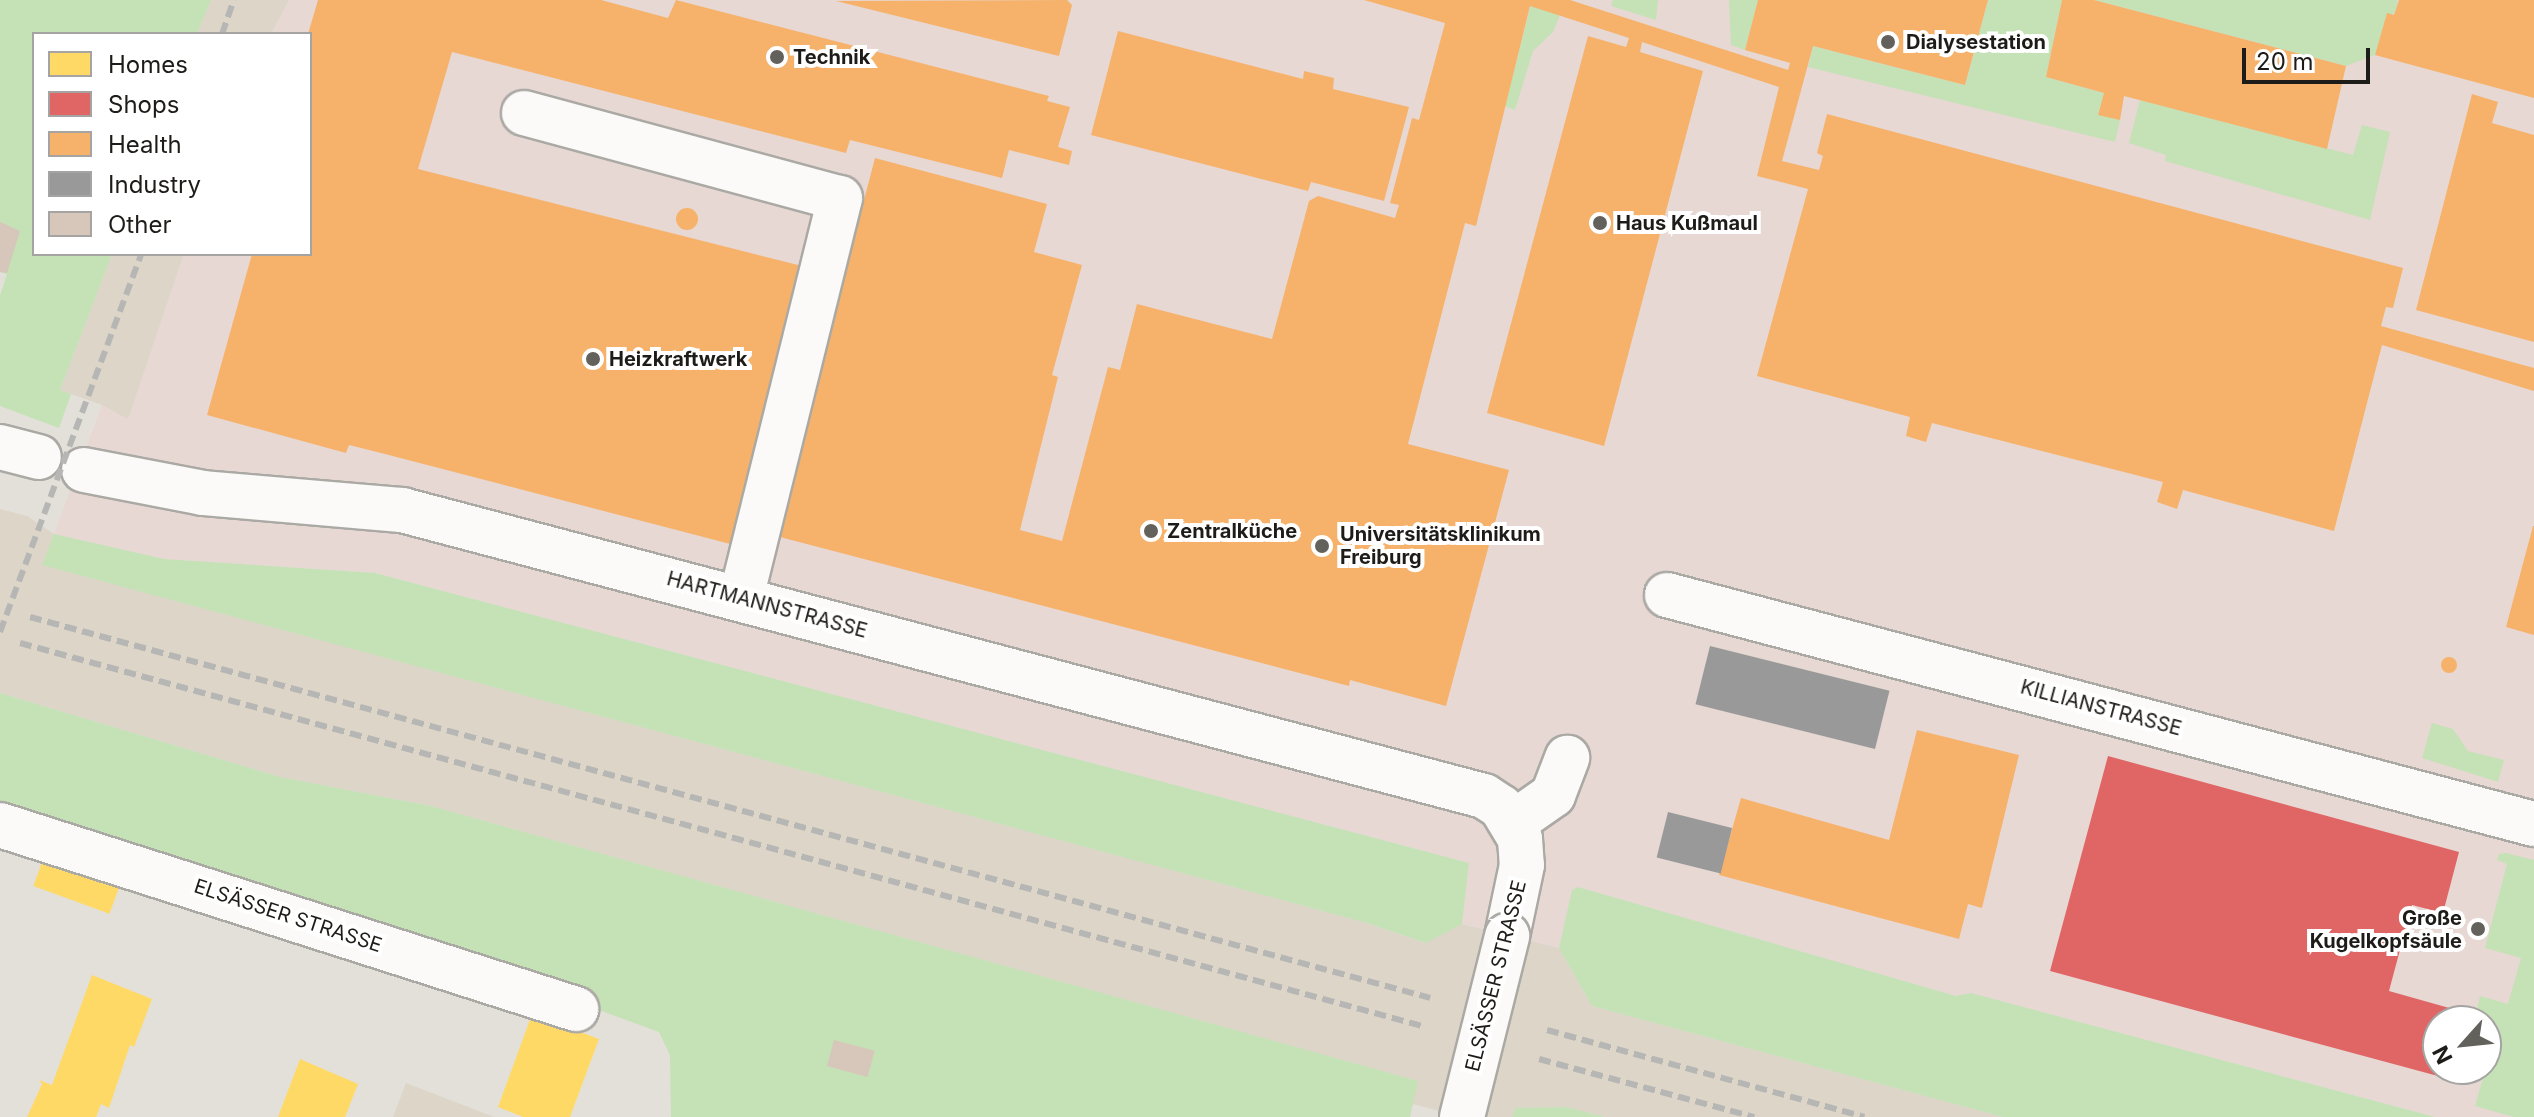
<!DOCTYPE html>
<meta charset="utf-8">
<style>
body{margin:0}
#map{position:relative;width:2534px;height:1117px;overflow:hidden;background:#e3e0d9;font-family:Inter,sans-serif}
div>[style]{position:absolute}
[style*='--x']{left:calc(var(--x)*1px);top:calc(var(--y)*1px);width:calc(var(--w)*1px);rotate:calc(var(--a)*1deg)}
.built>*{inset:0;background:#dcd5c8}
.medical>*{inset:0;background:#e7d8d4}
.green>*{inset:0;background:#c5e1b6}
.homes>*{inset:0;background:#ffd966;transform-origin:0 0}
.shops>*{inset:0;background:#e06666}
.health>*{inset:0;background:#f6b26b}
.round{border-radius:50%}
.industry>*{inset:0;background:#999;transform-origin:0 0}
.building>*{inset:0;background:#d7c6ba;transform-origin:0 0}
.roads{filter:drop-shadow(2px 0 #aba9a4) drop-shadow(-2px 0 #aba9a4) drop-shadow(0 2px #aba9a4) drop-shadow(0 -2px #aba9a4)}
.minor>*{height:44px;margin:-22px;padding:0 22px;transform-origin:22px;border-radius:22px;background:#fbfaf9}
.rail>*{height:6px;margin-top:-3px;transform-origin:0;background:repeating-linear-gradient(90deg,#b6b6b4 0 12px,transparent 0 18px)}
.bridges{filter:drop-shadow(2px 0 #aba9a4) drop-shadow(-2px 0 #aba9a4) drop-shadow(0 2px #aba9a4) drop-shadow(0 -2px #aba9a4)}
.minor-bridge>*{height:44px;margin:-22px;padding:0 22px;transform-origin:22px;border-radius:22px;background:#fbfaf9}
.dots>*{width:22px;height:22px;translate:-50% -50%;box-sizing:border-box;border:4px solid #fff;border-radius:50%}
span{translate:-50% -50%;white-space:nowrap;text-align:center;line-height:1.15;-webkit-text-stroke:8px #fff;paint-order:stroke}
.poi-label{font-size:20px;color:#1e1c18;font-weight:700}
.left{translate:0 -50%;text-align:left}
.right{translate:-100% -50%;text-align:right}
.street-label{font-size:20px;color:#1e1c18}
.legend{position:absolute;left:32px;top:32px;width:280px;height:224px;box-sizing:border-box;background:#fff;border:2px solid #a5a4a3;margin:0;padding:10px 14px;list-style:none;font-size:24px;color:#1e1c18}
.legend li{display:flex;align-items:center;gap:16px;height:40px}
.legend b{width:40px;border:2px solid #a5a4a3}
.north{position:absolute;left:2422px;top:1005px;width:80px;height:80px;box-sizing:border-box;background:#fff;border:2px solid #a5a4a3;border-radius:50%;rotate:243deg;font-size:22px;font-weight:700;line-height:32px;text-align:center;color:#1e1c18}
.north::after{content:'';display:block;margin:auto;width:28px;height:36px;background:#63615c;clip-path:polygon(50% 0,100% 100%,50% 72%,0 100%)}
.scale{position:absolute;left:2242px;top:48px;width:128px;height:36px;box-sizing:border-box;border:4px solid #1e1c18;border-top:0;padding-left:10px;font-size:24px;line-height:28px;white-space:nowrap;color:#1e1c18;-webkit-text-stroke:6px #fff;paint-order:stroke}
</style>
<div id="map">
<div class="built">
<div style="clip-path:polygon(211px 0,289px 0,271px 34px,197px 34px)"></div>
<div style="clip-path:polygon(112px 254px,184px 254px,128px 420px,102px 405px,60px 390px)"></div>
<div style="clip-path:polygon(0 509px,27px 516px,54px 534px,43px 565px,1367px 923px,1425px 943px,1462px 924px,1559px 948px,1592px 1006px,2003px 1117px,1605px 1117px,1566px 1107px,1515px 1108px,1512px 1117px,1462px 1117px,1413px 1104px,1417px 1081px,431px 806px,280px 777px,0 693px)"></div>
<div style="clip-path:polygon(406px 1083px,494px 1117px,393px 1117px)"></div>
</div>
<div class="medical">
<div style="clip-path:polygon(evenodd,289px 0,2534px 0,2534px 1117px,2435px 1117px,1971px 993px,1956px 996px,1578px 887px,1572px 891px,1559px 948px,1462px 924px,1469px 863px,375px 573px,164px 559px,54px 534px,102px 405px,128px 419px,184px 254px,310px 254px,310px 34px,271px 34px,289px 0,2438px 1021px,2486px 1021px,2486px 1069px,2438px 1069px,2438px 1021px)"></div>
</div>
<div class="green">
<div style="clip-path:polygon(0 0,211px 0,197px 34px,34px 34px,34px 254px,112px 254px,60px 390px,71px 394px,59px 428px,0 406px,0 296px,7px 274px,0 272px)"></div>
<div style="clip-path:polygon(1532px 0,1566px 0,1553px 32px,1533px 51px,1515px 110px,1505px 106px)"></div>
<div style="clip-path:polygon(1613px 0,1658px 0,1656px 20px,1611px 6px)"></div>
<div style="clip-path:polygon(1729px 0,1758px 0,1745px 50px,1731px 45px)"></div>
<div style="clip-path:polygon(1988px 0,2062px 0,2046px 77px,2104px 93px,2098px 114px,2120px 120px,2115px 142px,1808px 67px,1813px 46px,1965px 85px)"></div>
<div style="clip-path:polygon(2094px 0,2396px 0,2398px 1px,2394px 15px,2387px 14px,2375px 55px,2346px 66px)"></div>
<div style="clip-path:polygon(2140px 100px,2353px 155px,2362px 125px,2390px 132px,2370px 220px,2165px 161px,2166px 155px,2129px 143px)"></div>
<div style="clip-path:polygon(54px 534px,164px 559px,375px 573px,1469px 863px,1462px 924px,1426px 943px,1367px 923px,42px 565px)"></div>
<div style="clip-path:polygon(0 693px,280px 777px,431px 806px,1418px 1081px,1410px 1117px,671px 1117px,670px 1055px,659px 1032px,484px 968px,0 808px)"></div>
<div style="clip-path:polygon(2432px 723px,2453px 729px,2468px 751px,2504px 760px,2498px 782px,2422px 758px)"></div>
<div style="clip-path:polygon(2506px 853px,2534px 860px,2534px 1117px,2514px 1117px,2475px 1106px,2498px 1025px,2475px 1018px,2480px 996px,2508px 1004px,2521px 958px,2485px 948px,2507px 864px,2497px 860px,2499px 854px)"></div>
<div style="clip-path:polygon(1578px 887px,1956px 996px,1971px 993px,2435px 1117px,2003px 1117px,1592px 1006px,1559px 948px,1572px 890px)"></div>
<div style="clip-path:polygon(1566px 1107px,1605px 1117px,1512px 1117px,1515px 1108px)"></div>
</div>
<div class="homes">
<div style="left:45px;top:854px;width:81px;height:34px;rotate:20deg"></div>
<div style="clip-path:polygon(92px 975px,152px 999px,134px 1047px,130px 1045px,109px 1108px,101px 1104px,96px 1117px,27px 1117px,42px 1084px,39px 1080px,52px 1085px)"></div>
<div style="clip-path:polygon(532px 1014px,599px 1039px,570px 1117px,523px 1117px,498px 1107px)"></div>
<div style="clip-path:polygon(300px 1059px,358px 1084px,345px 1117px,278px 1117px)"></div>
</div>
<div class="shops">
<div style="clip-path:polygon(2108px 756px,2459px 852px,2443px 913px,2412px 905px,2389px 991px,2467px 1013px,2465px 1021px,2438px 1021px,2438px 1069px,2452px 1069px,2449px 1079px,2050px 971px)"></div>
</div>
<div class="health">
<div style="clip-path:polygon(318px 0,601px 0,668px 18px,676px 0,1049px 96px,1047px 101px,1070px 107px,1058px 147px,1072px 151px,1069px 165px,1009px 150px,1002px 178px,850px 140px,846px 153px,452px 52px,418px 169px,802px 266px,738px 546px,381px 453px,349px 445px,346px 453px,207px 415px,252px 254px,310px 254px,308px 34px)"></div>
<div style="clip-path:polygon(1067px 0,1072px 5px,1059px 56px,836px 1px)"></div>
<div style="clip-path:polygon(1364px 0,1570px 0,1788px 70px,1790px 63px,1745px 50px,1758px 0,1988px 0,1965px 85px,1813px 46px,1782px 161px,1819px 170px,1823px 156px,1817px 153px,1827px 114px,2403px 268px,2393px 308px,2386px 307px,2381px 326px,2534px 368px,2534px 391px,2382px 345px,2334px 531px,2183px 490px,2177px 509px,2157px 502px,2163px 482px,1932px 423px,1926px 442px,1906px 436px,1910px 417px,1757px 376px,1808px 189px,1757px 176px,1779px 87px,1642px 42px,1640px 52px,1703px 71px,1604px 446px,1487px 413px,1588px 36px,1626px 47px,1629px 38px,1530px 6px,1476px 226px,1465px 223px,1408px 444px,1509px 470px,1446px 706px,1350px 680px,1349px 686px,776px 536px,875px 158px,1047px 204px,1034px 252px,1082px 265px,1052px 375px,1058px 377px,1020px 530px,1062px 541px,1108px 367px,1120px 370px,1137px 304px,1272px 339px,1309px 201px,1318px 196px,1395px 218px,1399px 205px,1390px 203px,1412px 118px,1419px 120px,1445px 23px)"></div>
<div style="clip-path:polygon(2062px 0,2094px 0,2346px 66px,2327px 149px,2124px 96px,2120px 120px,2098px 115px,2104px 93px,2046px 77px)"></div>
<div style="clip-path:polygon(2399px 0,2534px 0,2534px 98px,2375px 55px,2387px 13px,2394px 15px)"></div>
<div style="clip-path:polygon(1118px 31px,1303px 79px,1304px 71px,1334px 78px,1333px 89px,1409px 107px,1384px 201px,1311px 182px,1308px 191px,1091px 135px)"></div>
<div style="clip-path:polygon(2472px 94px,2498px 102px,2492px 123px,2534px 135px,2534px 342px,2416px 310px)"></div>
<div class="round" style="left:676px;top:208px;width:22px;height:22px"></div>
<div style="clip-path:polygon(2533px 526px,2534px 526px,2534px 635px,2506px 627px)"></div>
<div class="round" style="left:2441px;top:657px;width:16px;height:16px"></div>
<div style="clip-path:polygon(1917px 730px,2019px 755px,1982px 908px,1968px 904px,1959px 939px,1719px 875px,1741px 798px,1889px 840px)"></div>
</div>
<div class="industry">
<div style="left:1710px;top:646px;width:185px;height:60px;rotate:14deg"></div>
<div style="left:1668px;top:812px;width:66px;height:47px;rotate:14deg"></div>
</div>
<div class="building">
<div style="clip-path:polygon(0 222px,20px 231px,7px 273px,0 272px)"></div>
<div style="left:834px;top:1040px;width:42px;height:27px;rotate:15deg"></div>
</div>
<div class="roads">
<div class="minor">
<div style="--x:524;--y:113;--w:327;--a:15.1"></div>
<div style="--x:840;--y:198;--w:412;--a:103.9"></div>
<div style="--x:0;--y:447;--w:40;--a:14.4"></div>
<div style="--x:84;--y:470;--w:121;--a:10.9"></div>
<div style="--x:203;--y:493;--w:200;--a:4.9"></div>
<div style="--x:402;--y:510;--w:1119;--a:14.81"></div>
<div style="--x:1484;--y:796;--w:20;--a:33"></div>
<div style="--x:1501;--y:807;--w:37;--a:59"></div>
<div style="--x:1520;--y:839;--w:26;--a:86"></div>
<div style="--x:1522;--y:865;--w:73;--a:101.9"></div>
<div style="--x:1667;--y:595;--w:897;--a:14.8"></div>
<div style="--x:1513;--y:823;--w:49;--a:-35"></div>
<div style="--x:1553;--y:795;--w:40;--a:-69"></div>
<div style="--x:0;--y:825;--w:605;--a:17.72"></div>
</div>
</div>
<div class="rail">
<div style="--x:222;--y:34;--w:36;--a:-71"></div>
<div style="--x:30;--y:617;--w:1451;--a:15.22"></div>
<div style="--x:0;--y:632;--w:403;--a:-69.5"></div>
<div style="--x:20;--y:643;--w:1453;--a:15.28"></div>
<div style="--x:1547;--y:1030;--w:329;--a:15.3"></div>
<div style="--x:1539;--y:1059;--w:223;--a:15.1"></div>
</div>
<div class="bridges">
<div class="minor-bridge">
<div style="--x:1462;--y:1117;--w:187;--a:-76"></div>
</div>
</div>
<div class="dots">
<div style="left:1888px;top:42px;background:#63615c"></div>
<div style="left:777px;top:57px;background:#63615c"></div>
<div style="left:1600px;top:223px;background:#63615c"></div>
<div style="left:593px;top:359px;background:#63615c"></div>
<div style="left:1151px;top:531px;background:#63615c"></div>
<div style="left:1322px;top:546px;background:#63615c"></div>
<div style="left:2478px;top:929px;background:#63615c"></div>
</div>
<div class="poi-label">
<span class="left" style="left:1906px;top:42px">Dialysestation</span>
<span class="left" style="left:793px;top:57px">Technik</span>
<span class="left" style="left:1616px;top:223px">Haus Kußmaul</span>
<span class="left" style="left:609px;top:359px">Heizkraftwerk</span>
<span class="left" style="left:1167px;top:531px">Zentralküche</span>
<span class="left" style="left:1340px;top:546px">Universitätsklinikum<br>Freiburg</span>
<span class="right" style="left:2462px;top:930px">Große<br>Kugelkopfsäule</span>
</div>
<div class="street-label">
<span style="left:767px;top:605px;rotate:15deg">HARTMANNSTRASSE</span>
<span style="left:2101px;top:708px;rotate:15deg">KILLIANSTRASSE</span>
<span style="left:288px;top:916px;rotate:18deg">ELSÄSSER STRASSE</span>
<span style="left:1496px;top:976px;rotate:-76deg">ELSÄSSER STRASSE</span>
</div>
<ul class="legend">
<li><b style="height:22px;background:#ffd966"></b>Homes</li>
<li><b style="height:22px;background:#e06666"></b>Shops</li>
<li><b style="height:22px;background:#f6b26b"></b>Health</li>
<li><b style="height:22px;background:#999"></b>Industry</li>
<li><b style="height:22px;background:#d7c6ba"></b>Other</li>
</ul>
<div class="north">N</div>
<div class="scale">20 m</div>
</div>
